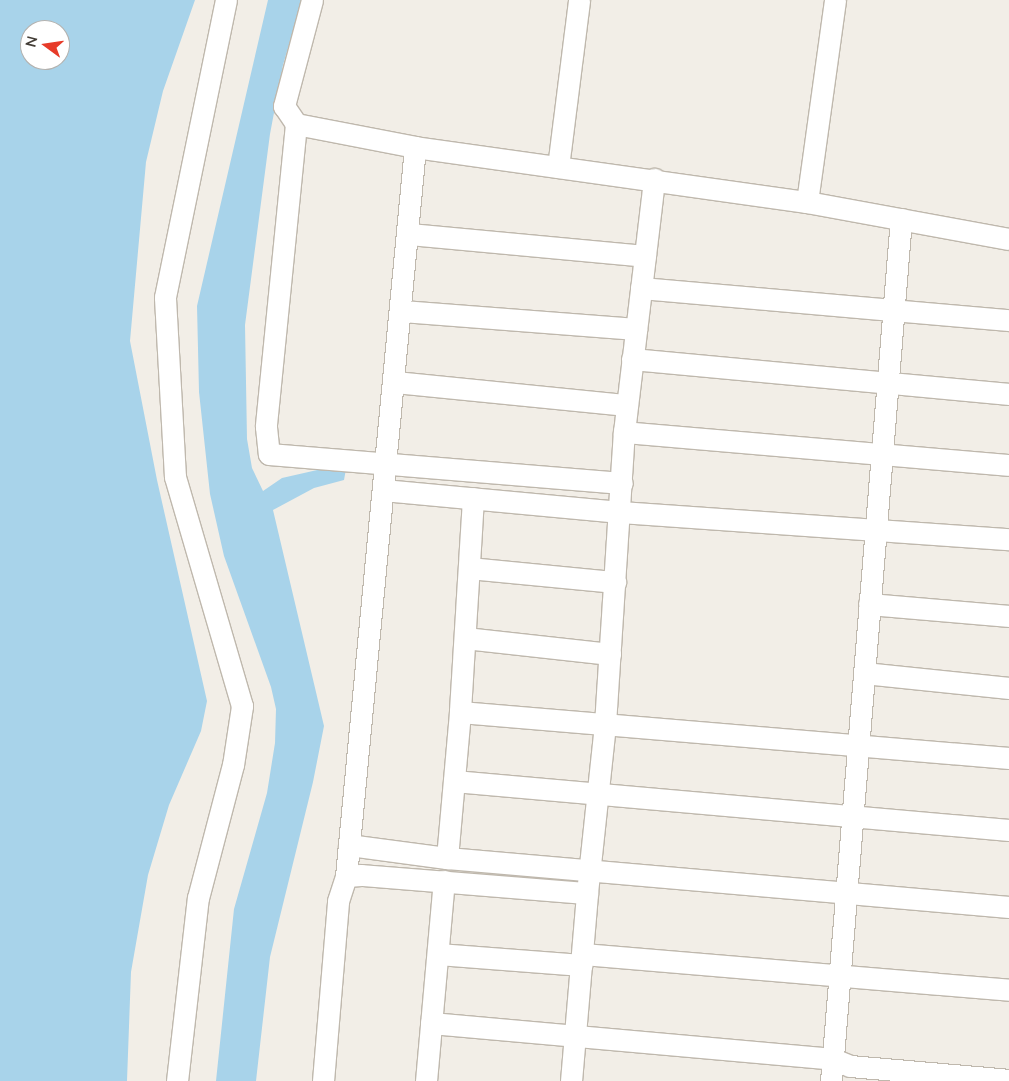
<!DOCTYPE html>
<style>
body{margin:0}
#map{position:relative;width:1009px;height:1081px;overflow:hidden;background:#f2eee7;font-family:Lato,sans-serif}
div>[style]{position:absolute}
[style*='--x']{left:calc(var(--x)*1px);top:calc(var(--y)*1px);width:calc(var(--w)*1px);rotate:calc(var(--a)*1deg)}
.water>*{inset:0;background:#a8d3ea}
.roads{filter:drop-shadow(1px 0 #bfb8ad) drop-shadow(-1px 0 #bfb8ad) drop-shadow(0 1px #bfb8ad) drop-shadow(0 -1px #bfb8ad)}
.street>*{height:21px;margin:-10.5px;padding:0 10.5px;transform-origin:10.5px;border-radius:10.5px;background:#fff}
span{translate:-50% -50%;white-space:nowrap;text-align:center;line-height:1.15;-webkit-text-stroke:4.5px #fff;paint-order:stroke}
.north{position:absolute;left:20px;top:20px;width:50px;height:50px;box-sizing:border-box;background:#fff;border:1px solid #b4b2af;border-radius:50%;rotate:284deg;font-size:14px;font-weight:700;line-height:20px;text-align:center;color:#443e37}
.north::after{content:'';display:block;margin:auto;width:18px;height:22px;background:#e73b29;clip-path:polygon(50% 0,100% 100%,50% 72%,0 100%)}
</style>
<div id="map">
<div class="water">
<div style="clip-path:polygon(evenodd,0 0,195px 0,163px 91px,146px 162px,130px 341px,157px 480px,207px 701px,201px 731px,169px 805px,148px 875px,131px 972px,127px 1081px,0 1081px,0 0,30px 30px,60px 30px,60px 60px,30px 60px,30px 30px)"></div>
<div style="clip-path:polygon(268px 0,302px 0,283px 65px,270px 134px,245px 325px,247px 439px,252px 468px,263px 491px,282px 478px,326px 468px,346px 469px,344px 480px,314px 488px,273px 510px,324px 726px,313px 782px,270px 957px,256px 1081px,216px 1081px,234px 909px,267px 793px,275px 743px,276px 709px,271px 687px,224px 556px,210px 494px,199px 392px,197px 306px)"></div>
</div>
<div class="roads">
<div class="street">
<div style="--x:312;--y:0;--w:110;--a:104.8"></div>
<div style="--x:284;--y:106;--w:22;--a:56"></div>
<div style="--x:296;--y:124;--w:304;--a:95.7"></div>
<div style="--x:266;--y:427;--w:27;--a:84"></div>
<div style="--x:269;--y:454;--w:354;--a:4.7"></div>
<div style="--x:296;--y:124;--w:121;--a:10.9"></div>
<div style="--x:415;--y:147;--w:396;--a:8"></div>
<div style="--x:807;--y:202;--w:205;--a:10.4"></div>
<div style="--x:558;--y:167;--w:168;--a:-82.8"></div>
<div style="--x:807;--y:202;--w:204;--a:-82.1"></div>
<div style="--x:409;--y:234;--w:237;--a:5.3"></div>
<div style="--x:641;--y:288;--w:369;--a:5"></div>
<div style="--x:402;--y:311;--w:235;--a:4.4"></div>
<div style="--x:632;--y:359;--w:379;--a:5.3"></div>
<div style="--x:395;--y:382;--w:233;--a:5.7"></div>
<div style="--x:624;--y:432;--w:386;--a:4.9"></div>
<div style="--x:383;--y:490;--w:238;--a:5.3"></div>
<div style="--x:620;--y:512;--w:390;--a:4"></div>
<div style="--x:473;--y:498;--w:214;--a:93.5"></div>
<div style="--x:460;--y:712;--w:551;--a:4.79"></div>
<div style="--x:469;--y:568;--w:147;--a:5.5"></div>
<div style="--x:869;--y:604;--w:141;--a:4.9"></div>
<div style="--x:465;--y:638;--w:146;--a:6.3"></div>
<div style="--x:864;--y:673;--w:146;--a:5.9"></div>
<div style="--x:454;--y:781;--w:557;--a:5.05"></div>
<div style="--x:349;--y:845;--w:99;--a:7.6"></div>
<div style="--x:447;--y:858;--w:564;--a:4.98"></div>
<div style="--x:447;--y:858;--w:147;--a:-84.9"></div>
<div style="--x:346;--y:876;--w:15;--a:-4"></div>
<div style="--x:361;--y:875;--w:227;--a:4.6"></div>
<div style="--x:438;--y:954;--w:144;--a:4.4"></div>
<div style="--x:583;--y:954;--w:428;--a:4.8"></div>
<div style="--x:431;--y:1023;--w:404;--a:5.1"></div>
<div style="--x:833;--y:1059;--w:18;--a:22"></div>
<div style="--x:850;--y:1066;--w:160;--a:5"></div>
<div style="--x:177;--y:1081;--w:184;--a:-83.5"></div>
<div style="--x:198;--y:898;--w:138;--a:-75.3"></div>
<div style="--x:233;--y:765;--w:60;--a:-81.3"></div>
<div style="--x:242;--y:706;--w:239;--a:-106.3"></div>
<div style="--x:175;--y:477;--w:180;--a:-93.2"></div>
<div style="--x:165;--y:297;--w:303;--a:-78.4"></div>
<div style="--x:323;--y:1081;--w:181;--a:-85.2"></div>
<div style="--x:338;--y:901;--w:26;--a:-72"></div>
<div style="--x:346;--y:876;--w:732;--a:-84.59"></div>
<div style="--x:426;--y:1081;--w:201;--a:-84.9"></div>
<div style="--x:571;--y:1081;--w:189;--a:-85.1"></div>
<div style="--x:587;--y:893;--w:170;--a:-83.9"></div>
<div style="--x:605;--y:724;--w:293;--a:-86.3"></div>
<div style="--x:624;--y:432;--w:255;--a:-83.2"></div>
<div style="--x:831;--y:1081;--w:865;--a:-85.36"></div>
</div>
</div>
<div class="north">N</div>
</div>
